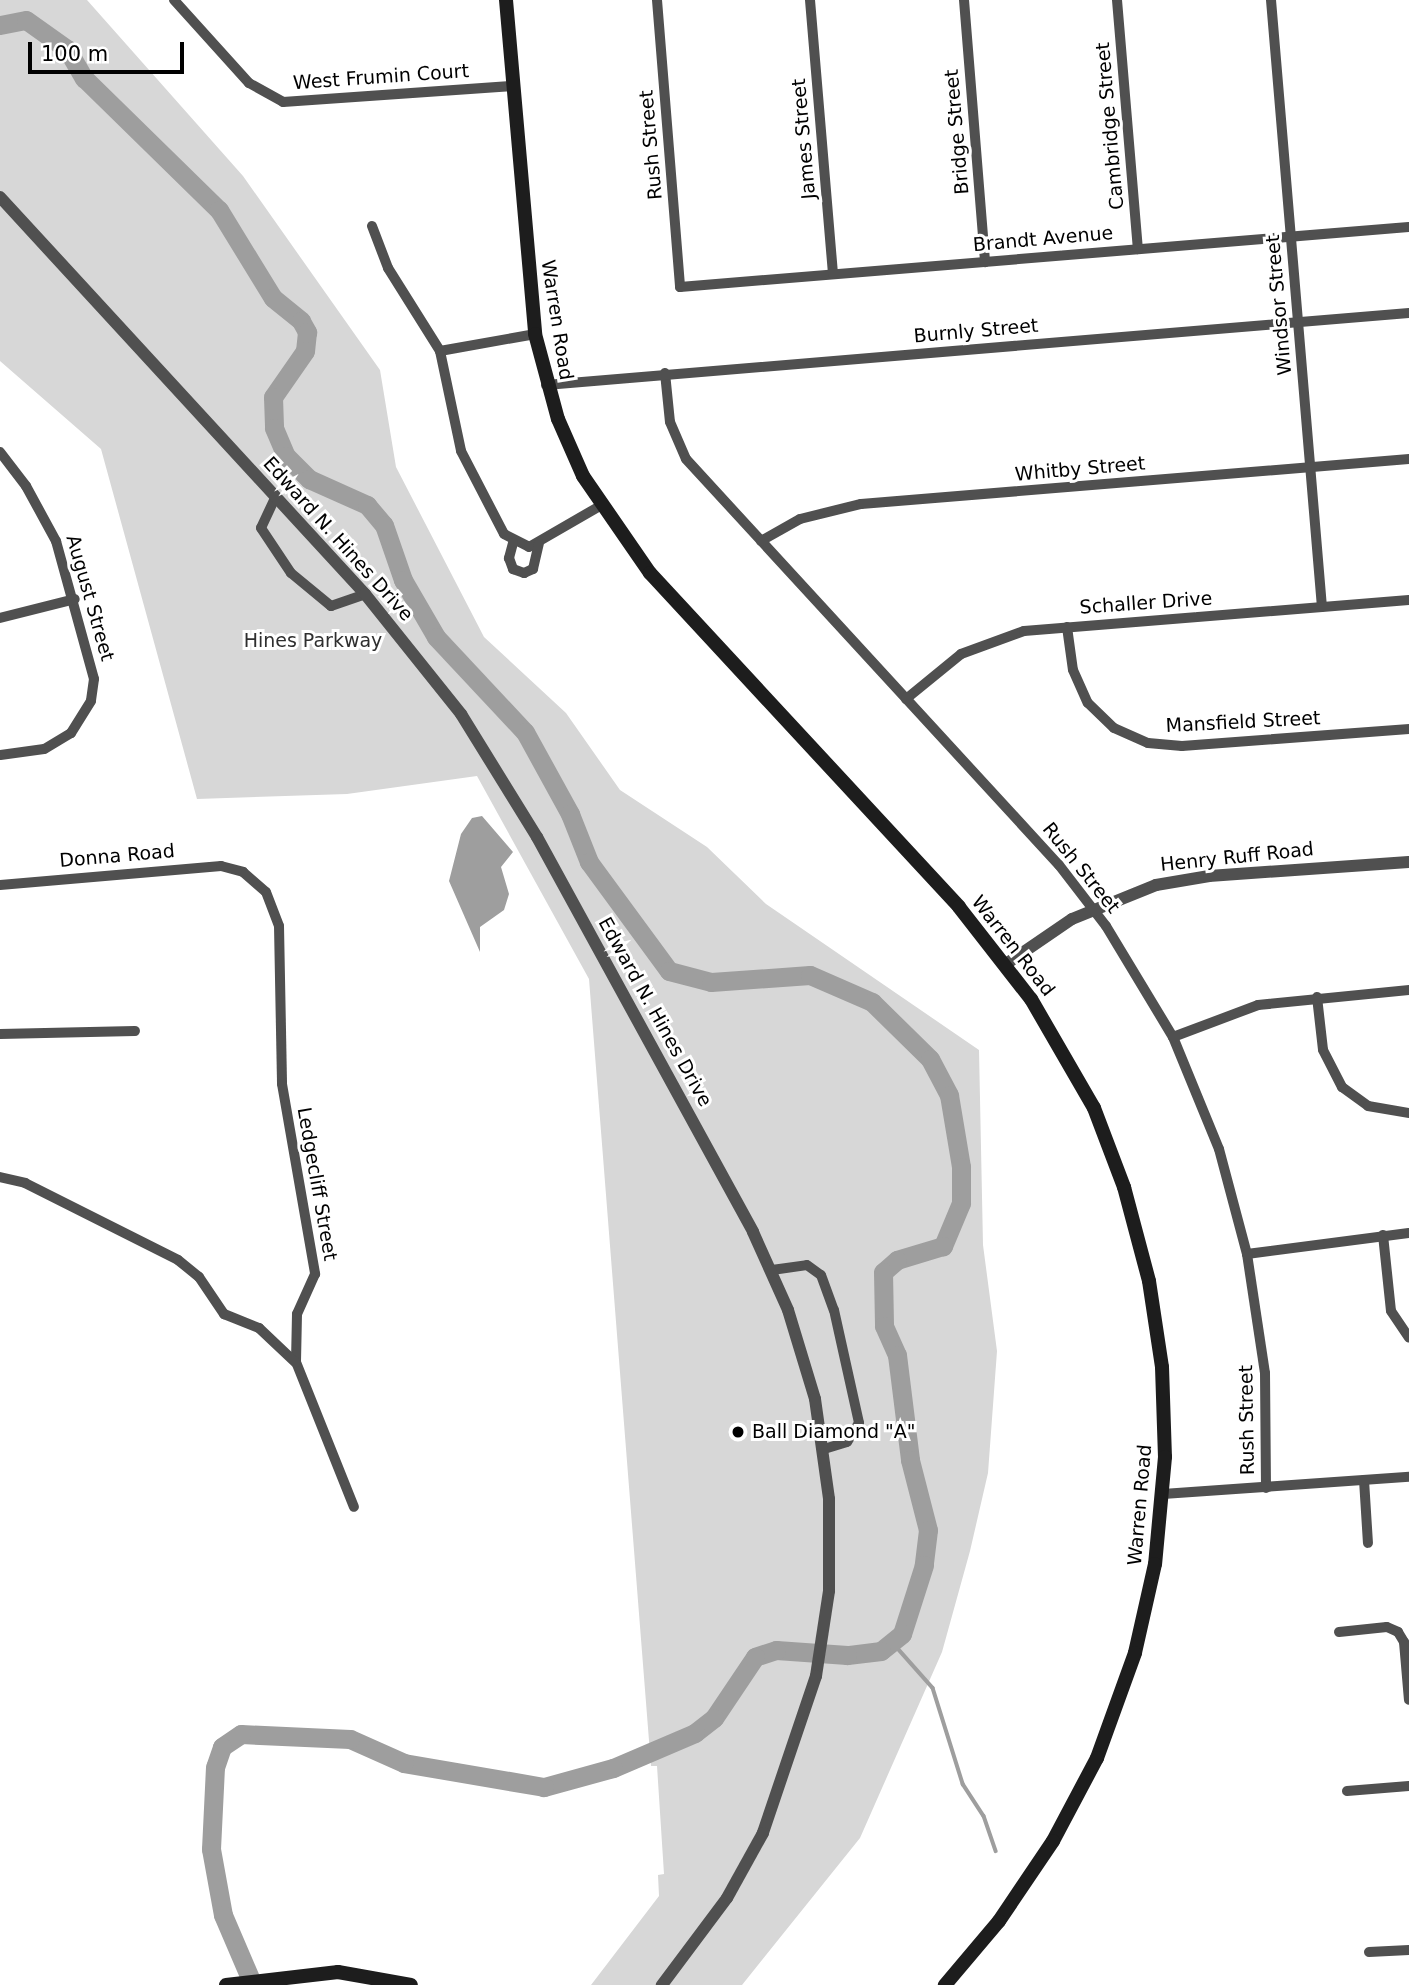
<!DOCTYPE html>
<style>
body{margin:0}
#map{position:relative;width:1409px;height:1985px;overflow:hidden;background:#fff;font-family:"DejaVu Sans",sans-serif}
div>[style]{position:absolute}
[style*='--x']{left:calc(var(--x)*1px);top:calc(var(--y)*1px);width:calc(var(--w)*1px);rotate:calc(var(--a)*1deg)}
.green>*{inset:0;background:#d7d7d7}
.water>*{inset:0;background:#9e9e9e}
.stream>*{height:3.5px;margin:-1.75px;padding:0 1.75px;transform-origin:1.75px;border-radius:1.75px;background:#9e9e9e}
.river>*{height:19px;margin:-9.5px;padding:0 9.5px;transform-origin:9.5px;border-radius:9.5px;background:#9e9e9e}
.minor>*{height:10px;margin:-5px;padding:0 5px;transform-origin:5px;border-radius:5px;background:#505050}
.tertiary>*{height:12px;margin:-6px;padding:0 6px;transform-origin:6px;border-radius:6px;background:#505050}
.secondary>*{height:14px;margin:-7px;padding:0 7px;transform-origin:7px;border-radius:7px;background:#1d1d1d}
.dots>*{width:19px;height:19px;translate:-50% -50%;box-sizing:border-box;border:4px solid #fff;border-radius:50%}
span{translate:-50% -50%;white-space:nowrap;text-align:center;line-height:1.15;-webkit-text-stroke:6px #fff;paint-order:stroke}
.street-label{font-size:19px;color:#000}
.park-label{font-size:19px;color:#2e2e2e}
.poi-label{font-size:19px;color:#000}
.left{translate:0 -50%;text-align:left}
.scale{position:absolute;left:28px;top:42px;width:156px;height:32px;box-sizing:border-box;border:4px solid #000;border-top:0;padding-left:9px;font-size:21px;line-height:24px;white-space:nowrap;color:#000;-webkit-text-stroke:5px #fff;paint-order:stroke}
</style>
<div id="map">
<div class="green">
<div style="clip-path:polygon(0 0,87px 0,243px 176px,380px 370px,396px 467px,484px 637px,566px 713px,620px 790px,707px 847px,766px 904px,979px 1050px,983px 1245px,997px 1351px,988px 1473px,970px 1551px,942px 1652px,860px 1838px,742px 1985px,591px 1985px,659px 1896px,658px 1875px,664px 1874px,657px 1766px,651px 1766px,589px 979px,477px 776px,347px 794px,197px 799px,101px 449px,0 361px)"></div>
</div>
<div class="water">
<div style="clip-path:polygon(482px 816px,513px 852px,501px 867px,509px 894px,504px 910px,480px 927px,480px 952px,449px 881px,461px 834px,472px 818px)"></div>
</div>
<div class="stream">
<div style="--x:893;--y:1643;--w:60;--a:48.4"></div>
<div style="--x:933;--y:1688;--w:101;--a:72.6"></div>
<div style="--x:963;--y:1784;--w:38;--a:57"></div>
<div style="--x:984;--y:1816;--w:37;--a:71"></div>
</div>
<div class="river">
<div style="--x:0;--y:25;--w:26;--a:-11"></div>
<div style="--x:26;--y:20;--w:50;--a:35.3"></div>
<div style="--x:67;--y:49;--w:34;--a:60"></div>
<div style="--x:84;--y:78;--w:189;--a:44.4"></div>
<div style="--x:219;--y:210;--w:103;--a:58.5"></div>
<div style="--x:273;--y:298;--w:36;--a:39"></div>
<div style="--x:301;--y:321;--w:13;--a:61"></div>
<div style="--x:307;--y:332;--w:19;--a:96"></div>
<div style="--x:305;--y:351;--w:56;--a:124.8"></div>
<div style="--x:273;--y:397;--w:31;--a:88"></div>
<div style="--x:274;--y:428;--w:30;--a:67"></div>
<div style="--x:286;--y:456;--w:33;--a:45"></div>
<div style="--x:309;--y:479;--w:64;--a:24.1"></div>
<div style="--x:367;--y:505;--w:26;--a:50"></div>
<div style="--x:384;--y:525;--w:58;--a:70.9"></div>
<div style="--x:403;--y:580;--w:66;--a:59.9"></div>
<div style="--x:436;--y:637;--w:130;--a:46.9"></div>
<div style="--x:525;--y:732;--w:94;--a:61.2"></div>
<div style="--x:570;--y:814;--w:52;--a:68.4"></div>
<div style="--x:589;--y:862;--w:135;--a:53.7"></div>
<div style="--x:669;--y:971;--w:43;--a:14.7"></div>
<div style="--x:711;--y:982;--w:99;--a:-4"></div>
<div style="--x:810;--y:975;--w:68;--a:23.5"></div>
<div style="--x:872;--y:1002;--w:81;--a:44.5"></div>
<div style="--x:930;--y:1059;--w:41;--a:62.2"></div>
<div style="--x:949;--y:1095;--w:73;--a:80.5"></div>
<div style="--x:961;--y:1167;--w:36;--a:90"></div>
<div style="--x:961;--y:1203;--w:47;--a:112.7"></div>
<div style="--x:943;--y:1246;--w:48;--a:163.1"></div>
<div style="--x:897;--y:1260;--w:18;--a:139"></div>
<div style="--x:883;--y:1272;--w:54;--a:88.9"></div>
<div style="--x:884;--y:1326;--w:32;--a:66"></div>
<div style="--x:897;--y:1355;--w:106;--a:82.9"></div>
<div style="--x:910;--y:1460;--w:72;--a:75.6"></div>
<div style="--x:928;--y:1530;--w:35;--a:97"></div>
<div style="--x:924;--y:1565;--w:72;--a:107.7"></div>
<div style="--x:902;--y:1634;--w:27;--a:141"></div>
<div style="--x:881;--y:1651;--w:34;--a:173"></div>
<div style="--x:847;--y:1655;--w:71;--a:-176"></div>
<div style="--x:776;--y:1650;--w:22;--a:162"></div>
<div style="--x:755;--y:1657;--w:73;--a:123.9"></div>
<div style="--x:714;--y:1718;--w:24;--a:142"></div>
<div style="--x:695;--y:1733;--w:89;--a:156.9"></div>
<div style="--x:613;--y:1768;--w:72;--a:164.6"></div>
<div style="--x:544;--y:1787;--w:142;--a:-170.3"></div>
<div style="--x:404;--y:1763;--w:59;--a:-156"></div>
<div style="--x:350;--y:1739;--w:109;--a:-177.4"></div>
<div style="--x:241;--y:1734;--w:23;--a:146"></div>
<div style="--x:222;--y:1747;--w:21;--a:109"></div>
<div style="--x:215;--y:1767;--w:82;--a:92.8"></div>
<div style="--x:211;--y:1849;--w:67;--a:79.7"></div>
<div style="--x:223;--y:1915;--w:76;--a:66.8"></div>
</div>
<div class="minor">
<div style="--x:174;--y:0;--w:112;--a:47.9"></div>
<div style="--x:249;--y:83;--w:39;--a:29"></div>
<div style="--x:283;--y:102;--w:231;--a:-4"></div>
<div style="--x:657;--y:0;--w:288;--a:85.4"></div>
<div style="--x:680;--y:287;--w:731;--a:-4.71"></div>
<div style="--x:810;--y:0;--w:275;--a:85.2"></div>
<div style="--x:964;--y:0;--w:263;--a:85.4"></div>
<div style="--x:1117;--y:0;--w:250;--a:85.2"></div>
<div style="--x:1271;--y:0;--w:609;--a:85.2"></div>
<div style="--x:372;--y:226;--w:45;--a:69.1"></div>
<div style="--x:388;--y:268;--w:98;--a:57.9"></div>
<div style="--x:440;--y:351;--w:102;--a:78.1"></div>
<div style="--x:461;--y:451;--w:93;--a:62.6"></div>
<div style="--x:504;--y:534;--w:28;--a:27"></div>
<div style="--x:529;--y:547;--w:82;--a:-30"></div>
<div style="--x:440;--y:351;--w:97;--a:-10.1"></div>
<div style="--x:665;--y:373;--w:49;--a:84.2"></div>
<div style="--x:670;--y:422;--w:40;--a:66.6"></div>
<div style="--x:686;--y:459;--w:551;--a:47.43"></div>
<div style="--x:1059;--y:865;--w:77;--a:52.4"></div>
<div style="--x:1106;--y:926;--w:130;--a:58.9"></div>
<div style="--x:1173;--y:1037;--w:121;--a:67.7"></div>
<div style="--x:1219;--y:1149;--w:109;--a:75.1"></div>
<div style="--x:1247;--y:1254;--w:120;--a:81.4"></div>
<div style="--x:1265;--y:1373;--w:115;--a:89.5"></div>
<div style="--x:546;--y:385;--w:866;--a:-4.77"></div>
<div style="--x:0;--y:452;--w:43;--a:52.6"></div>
<div style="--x:26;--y:486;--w:63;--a:61.4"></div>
<div style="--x:56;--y:541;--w:143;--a:74.6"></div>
<div style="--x:94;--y:679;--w:22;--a:98"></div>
<div style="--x:91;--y:701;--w:38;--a:122"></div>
<div style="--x:71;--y:733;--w:31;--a:149"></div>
<div style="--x:44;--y:749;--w:44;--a:172.2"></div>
<div style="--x:275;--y:498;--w:33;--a:115"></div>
<div style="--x:261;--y:528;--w:54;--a:56.3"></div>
<div style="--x:291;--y:573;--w:52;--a:39.5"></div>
<div style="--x:331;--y:606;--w:36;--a:-19"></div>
<div style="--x:761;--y:541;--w:45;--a:-29.4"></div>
<div style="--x:800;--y:519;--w:63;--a:-13.8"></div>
<div style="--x:861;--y:504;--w:550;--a:-4.69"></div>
<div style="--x:513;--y:543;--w:16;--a:105"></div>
<div style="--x:509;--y:558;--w:12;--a:70"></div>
<div style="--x:513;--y:569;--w:12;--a:20"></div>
<div style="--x:524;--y:573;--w:10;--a:-24"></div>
<div style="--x:533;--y:569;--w:26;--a:-77"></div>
<div style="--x:0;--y:618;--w:77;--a:-14.2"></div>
<div style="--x:1067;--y:627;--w:43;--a:82.1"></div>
<div style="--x:1073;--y:670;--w:36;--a:66"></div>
<div style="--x:1088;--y:703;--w:36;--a:44"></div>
<div style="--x:1114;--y:728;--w:37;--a:24"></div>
<div style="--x:1148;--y:743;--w:34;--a:5"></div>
<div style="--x:1182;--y:746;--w:228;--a:-4.3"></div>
<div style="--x:906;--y:699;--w:71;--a:-39.3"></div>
<div style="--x:961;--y:654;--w:67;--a:-20.1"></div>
<div style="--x:1024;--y:631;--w:386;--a:-4.6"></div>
<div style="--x:0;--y:885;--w:222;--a:-4.9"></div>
<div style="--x:221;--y:866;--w:23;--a:15"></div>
<div style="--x:243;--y:872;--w:30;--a:41"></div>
<div style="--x:266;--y:892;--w:36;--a:69"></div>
<div style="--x:279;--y:926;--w:158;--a:88.9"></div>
<div style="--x:282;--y:1084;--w:193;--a:80.1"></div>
<div style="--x:315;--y:1274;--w:44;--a:114.2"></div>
<div style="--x:297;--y:1314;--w:48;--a:91.2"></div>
<div style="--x:296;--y:1362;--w:156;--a:68.2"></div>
<div style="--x:1317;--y:997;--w:53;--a:83.5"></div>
<div style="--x:1323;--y:1050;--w:42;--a:62.8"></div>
<div style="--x:1342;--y:1087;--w:32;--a:36"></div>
<div style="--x:1368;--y:1106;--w:42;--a:9.7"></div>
<div style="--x:0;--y:1034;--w:135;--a:-1.3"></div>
<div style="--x:1173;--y:1037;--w:91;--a:-20.6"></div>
<div style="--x:1258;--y:1005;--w:152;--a:-5.7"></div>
<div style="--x:0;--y:1177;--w:26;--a:13"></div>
<div style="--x:25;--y:1183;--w:171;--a:26.7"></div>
<div style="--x:178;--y:1260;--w:27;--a:39"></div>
<div style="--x:199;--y:1277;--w:45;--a:56"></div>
<div style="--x:224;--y:1314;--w:38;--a:22"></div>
<div style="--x:259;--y:1328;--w:50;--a:43.4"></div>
<div style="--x:1383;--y:1235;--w:76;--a:84"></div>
<div style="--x:1391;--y:1311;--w:32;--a:56"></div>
<div style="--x:1247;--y:1254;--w:163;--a:-7.4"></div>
<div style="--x:772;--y:1270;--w:35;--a:-8"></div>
<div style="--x:807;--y:1265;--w:17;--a:36"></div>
<div style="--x:821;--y:1275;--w:37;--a:70"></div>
<div style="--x:834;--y:1310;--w:116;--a:77.5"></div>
<div style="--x:859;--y:1423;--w:22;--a:122"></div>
<div style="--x:847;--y:1442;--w:24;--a:163"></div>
<div style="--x:1364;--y:1480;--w:63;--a:86.4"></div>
<div style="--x:1163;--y:1494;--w:247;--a:-4"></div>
<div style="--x:1339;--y:1632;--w:48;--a:-5.9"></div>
<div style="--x:1387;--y:1627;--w:12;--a:24"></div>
<div style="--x:1398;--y:1632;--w:12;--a:59"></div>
<div style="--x:1404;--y:1642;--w:58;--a:85.1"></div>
<div style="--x:1347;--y:1791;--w:62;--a:-4.6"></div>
<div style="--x:1369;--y:1952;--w:40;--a:-2.9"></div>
</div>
<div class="tertiary">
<div style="--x:0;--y:197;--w:539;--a:47.4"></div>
<div style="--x:365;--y:594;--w:154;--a:51.3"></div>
<div style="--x:461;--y:714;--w:145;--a:58.3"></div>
<div style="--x:537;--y:837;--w:450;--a:61.3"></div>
<div style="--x:753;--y:1232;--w:85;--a:65.8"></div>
<div style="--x:788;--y:1310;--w:93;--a:73.1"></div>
<div style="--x:815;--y:1399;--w:101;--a:82"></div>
<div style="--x:829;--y:1499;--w:92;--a:90"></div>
<div style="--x:829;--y:1591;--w:86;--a:98.7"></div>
<div style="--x:816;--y:1676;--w:166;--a:108.7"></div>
<div style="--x:763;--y:1833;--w:74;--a:119"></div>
<div style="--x:727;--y:1898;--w:109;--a:126.8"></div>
<div style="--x:1006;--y:964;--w:80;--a:-34.3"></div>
<div style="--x:1072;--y:919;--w:91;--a:-22"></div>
<div style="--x:1156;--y:885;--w:54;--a:-9.6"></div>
<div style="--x:1209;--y:876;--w:200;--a:-4"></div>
</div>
<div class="secondary">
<div style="--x:506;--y:0;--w:335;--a:85"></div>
<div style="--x:535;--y:334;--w:88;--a:74.9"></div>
<div style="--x:558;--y:419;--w:62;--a:66.3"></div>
<div style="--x:583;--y:476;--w:118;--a:55.4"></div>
<div style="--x:650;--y:573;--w:455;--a:47.2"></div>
<div style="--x:959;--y:907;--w:117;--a:52"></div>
<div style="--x:1031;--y:999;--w:126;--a:60"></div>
<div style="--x:1094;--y:1108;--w:85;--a:69.2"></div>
<div style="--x:1124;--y:1187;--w:97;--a:75.1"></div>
<div style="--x:1149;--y:1281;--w:87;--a:81.4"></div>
<div style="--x:1162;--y:1367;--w:90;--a:88.1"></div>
<div style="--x:1165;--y:1457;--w:107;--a:95.3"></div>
<div style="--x:1155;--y:1564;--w:91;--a:102.7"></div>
<div style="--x:1135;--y:1653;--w:112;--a:109.9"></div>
<div style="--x:1097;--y:1758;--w:94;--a:117.9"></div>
<div style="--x:1053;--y:1841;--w:97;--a:124"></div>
<div style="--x:999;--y:1921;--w:84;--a:130.2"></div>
<div style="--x:226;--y:1985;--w:113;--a:-6.6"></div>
<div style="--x:338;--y:1972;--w:74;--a:10.1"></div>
</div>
<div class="dots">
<div style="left:738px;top:1432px;background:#000"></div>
</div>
<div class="street-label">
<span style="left:381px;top:77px;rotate:-4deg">West Frumin Court</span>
<span style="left:1110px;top:126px;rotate:-95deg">Cambridge Street</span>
<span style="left:957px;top:132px;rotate:-95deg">Bridge Street</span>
<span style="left:804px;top:139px;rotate:-95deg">James Street</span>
<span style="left:651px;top:145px;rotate:-95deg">Rush Street</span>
<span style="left:1043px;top:239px;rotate:-5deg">Brandt Avenue</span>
<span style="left:1279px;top:305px;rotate:-95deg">Windsor Street</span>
<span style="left:557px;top:320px;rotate:81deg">Warren Road</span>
<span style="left:976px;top:331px;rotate:-5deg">Burnly Street</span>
<span style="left:1080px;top:469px;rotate:-5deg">Whitby Street</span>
<span style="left:338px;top:539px;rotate:48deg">Edward N. Hines Drive</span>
<span style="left:90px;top:598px;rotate:74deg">August Street</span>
<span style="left:1146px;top:603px;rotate:-4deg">Schaller Drive</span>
<span style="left:1243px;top:722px;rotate:-3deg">Mansfield Street</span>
<span style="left:117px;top:856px;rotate:-5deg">Donna Road</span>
<span style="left:1237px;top:857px;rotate:-6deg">Henry Ruff Road</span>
<span style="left:1081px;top:868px;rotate:51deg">Rush Street</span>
<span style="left:1013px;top:946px;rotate:52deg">Warren Road</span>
<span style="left:655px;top:1012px;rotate:61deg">Edward N. Hines Drive</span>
<span style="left:317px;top:1184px;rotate:80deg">Ledgecliff Street</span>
<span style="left:1247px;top:1420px;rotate:-91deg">Rush Street</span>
<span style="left:1140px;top:1505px;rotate:-85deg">Warren Road</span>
</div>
<div class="park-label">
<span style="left:313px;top:641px">Hines Parkway</span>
</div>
<div class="poi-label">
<span class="left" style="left:752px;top:1432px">Ball Diamond "A"</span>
</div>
<div class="scale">100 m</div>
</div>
